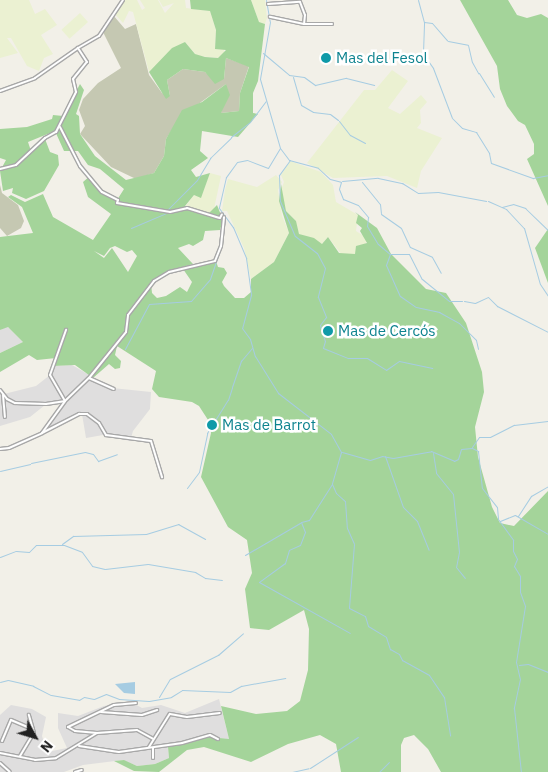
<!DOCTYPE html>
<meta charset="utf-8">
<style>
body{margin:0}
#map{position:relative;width:548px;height:772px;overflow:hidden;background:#f2f0e8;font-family:"IBM Plex Sans",sans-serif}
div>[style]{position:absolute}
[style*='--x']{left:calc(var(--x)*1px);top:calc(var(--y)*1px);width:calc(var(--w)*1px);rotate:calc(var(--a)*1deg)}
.residential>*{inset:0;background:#dfdede}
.construction>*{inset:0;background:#c5c8b2}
.farmland>*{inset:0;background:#ebf1d2;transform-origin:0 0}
.forest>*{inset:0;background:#a4d49a}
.water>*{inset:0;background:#a6cce2}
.stream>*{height:1px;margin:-0.5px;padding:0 0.5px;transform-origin:0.5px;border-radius:0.5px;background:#a6cce2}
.roads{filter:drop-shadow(1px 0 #a8a8a8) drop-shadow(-1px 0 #a8a8a8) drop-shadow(0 1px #a8a8a8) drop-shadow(0 -1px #a8a8a8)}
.minor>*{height:2px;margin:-1px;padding:0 1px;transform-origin:1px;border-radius:1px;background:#fff}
.dots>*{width:14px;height:14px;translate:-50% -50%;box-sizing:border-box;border:2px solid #fff;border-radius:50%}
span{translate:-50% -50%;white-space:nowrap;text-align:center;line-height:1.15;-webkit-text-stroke:5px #fff;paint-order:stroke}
.culture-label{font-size:15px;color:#0d838f}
.left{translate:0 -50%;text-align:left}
.north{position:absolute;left:10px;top:712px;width:50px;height:50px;-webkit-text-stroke:4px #fff;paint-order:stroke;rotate:129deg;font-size:14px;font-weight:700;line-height:20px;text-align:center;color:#212121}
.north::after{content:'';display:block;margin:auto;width:18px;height:22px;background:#212121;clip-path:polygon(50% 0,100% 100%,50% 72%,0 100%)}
</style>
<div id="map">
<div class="residential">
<div style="clip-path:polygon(7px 326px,23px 342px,0 353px,0 330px)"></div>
<div style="clip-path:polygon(72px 365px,112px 388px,151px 392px,150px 409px,133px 431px,130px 441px,103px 435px,86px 438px,82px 414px,42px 434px,63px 402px,45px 405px,30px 417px,0 426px,0 390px,4px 394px,36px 386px,50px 375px,53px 366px)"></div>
<div style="clip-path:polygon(219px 699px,229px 739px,200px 737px,168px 747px,169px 758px,155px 764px,137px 766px,123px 760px,83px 765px,64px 772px,0 772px,0 715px,11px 705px,32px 709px,46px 717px,42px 736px,47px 752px,67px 748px,58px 728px,58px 713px,78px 716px,104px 706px,131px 702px,142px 708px,161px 705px,185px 713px)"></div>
</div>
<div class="construction">
<div style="clip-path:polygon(113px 15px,125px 29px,136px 24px,149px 75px,162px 93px,170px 96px,167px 80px,183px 69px,205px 72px,211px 77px,224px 79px,226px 58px,249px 66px,240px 93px,239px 111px,221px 113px,226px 84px,179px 118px,166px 139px,164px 156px,154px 173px,136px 179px,111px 167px,80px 134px,85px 126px,79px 110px,83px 99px,98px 83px,121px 68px,102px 30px)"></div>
<div style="clip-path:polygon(0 185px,2px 193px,18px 205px,24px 221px,21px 228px,7px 236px,0 228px)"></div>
</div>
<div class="farmland">
<div style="clip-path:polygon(0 0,29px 0,35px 14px,45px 9px,57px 25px,41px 35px,53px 54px,44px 58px,39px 71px,27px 66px,11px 38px,7px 38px,18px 53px,0 58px)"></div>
<div style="clip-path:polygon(125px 0,137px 0,142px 10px,145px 8px,140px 0,158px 0,165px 13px,174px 3px,163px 7px,159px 0,185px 0,186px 8px,210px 11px,216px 30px,215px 49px,224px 49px,224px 53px,218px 58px,197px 56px,185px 42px,149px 72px,133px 12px,129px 11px,123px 23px,114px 13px)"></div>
<div style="clip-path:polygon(251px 0,265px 0,267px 18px,265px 24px,259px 22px)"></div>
<div style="left:80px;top:13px;width:12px;height:25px;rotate:48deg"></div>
<div style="clip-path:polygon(392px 70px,408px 81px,388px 108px,400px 114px,421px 95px,427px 102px,420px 110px,421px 123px,417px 128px,442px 138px,421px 171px,417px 188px,387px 176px,333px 178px,307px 163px,364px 90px,375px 90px)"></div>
<div style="clip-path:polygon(290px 161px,321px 172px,333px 185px,336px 202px,358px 215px,356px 231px,367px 238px,365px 246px,355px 254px,342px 255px,328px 237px,322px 244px,299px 234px,295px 220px,286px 211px,281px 190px,284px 182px,281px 175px)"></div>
<div style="clip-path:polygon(210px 173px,221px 176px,214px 209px,208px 214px,185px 207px,194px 195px,200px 197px,202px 194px)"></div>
<div style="clip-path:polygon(276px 175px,282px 182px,278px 190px,282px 216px,289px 233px,274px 262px,251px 279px,244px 248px,227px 211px,222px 211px,225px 190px,228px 179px,257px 187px)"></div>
</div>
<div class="forest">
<div style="clip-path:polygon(evenodd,190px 0,251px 0,259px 22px,265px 24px,258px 81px,253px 93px,253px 113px,258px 114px,238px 137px,202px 131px,200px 151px,208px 158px,191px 170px,196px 177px,210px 173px,201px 198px,194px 195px,185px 206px,208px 214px,217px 205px,223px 220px,220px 230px,205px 231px,203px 240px,193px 246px,189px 244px,178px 248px,193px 264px,168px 271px,151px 283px,152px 293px,157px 298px,166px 296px,180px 287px,187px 292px,192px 282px,183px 269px,216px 261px,218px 267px,224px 268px,227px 273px,222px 282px,224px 286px,235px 298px,244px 298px,251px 292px,251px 279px,274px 262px,289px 233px,279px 201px,281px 184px,286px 211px,296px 221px,299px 234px,314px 238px,322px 244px,328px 237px,339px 253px,355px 254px,356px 246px,367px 243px,360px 231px,362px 228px,356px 223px,358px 215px,355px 212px,377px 228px,391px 254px,426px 289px,446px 293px,466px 323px,482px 372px,484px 392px,475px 427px,478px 457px,492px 507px,500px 523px,514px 526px,548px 491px,548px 772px,441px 772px,428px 749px,414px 735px,404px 738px,401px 745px,401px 772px,341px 772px,336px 744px,320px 735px,288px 744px,251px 762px,204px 747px,187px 750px,159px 772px,134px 771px,114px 761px,124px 760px,137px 766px,155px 764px,169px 758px,168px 747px,200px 736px,229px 739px,221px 706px,256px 714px,287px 711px,300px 701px,308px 670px,309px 629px,304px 610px,269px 630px,250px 628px,245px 589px,252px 573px,247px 540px,228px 527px,201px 477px,211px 433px,210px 423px,199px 406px,192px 402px,159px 397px,152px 389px,156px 371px,117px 346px,115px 355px,121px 361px,120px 368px,115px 369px,109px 364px,93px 378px,75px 365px,53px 366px,56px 358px,37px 360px,29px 355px,0 372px,0 353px,23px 342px,8px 327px,0 330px,0 237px,33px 233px,22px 207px,8px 197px,11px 195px,25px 202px,43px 194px,53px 217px,93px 240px,111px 214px,88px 197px,83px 182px,90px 176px,102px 192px,117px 200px,124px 189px,100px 169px,88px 165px,78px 151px,64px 151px,55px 131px,28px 142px,31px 151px,45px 139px,50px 152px,58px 155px,59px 165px,44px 191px,26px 199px,12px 193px,13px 188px,3px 191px,0 171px,6px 160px,0 158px,0 129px,27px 127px,52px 119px,53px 115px,63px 116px,80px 84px,84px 90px,76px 114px,79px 116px,80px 134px,95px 156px,126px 180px,154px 173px,164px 156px,166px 139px,182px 110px,202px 102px,226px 84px,230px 95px,221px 113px,239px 111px,240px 93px,249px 67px,226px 58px,224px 79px,215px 84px,205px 72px,183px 69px,167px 80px,170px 96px,166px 99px,149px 72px,172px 48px,185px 42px,195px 54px,205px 57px,218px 58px,226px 50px,215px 49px,216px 30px,210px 11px,191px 9px,190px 0,115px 246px,127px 252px,132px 250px,137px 256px,128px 272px,112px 248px,104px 258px,94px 251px,104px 256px,110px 248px,115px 246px)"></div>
<div style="clip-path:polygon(460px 0,508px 0,517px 15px,527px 18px,541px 14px,548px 18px,548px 206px,527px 159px,534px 154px,534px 144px,525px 125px,518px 121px,507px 106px,500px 89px,497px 66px)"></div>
<div style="clip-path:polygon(548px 229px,548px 283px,535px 248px)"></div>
</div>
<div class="water">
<div style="clip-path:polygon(135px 682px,135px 694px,124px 693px,115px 684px)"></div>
</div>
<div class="stream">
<div style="--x:266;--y:0;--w:22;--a:80"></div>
<div style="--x:270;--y:22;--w:58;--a:100"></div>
<div style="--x:260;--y:79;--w:72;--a:73.8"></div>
<div style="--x:280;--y:148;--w:23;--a:121"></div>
<div style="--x:268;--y:168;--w:22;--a:-159"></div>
<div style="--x:247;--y:160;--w:10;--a:169"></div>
<div style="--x:237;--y:162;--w:19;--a:126"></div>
<div style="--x:226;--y:177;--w:32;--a:103"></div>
<div style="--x:219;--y:208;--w:24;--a:54"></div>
<div style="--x:233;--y:227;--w:34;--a:67"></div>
<div style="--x:246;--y:258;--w:37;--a:82"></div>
<div style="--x:251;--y:295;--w:34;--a:105"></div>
<div style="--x:242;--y:328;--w:14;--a:54"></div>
<div style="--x:250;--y:339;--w:18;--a:74"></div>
<div style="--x:255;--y:356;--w:44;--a:58.1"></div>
<div style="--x:278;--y:393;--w:67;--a:37.7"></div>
<div style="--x:331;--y:434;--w:21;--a:61"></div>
<div style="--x:418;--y:0;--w:23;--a:75"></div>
<div style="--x:424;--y:22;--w:8;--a:7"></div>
<div style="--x:432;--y:23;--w:23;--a:49"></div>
<div style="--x:448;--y:41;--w:20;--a:11"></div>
<div style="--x:468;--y:45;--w:17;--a:77"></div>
<div style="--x:472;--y:62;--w:13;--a:61"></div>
<div style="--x:263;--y:53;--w:34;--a:40"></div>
<div style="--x:289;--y:75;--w:15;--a:8"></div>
<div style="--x:304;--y:77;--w:14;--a:36"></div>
<div style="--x:315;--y:85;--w:32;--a:-13"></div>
<div style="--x:346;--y:78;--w:29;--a:14"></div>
<div style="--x:423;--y:53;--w:31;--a:-88"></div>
<div style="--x:424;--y:55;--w:16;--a:55"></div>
<div style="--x:433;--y:68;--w:53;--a:69.2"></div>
<div style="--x:452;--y:118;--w:14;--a:45"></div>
<div style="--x:462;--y:128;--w:15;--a:16"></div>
<div style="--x:476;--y:132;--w:25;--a:58"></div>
<div style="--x:489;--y:153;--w:10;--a:79"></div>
<div style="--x:491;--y:163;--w:45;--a:19.7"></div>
<div style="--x:533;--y:178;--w:15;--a:-11"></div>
<div style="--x:479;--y:73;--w:28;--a:58"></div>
<div style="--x:293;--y:77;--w:29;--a:74"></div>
<div style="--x:301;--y:105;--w:14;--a:30"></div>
<div style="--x:313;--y:112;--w:17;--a:7"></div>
<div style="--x:330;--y:114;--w:10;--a:37"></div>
<div style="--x:339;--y:121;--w:18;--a:52"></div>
<div style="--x:350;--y:135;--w:17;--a:28"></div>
<div style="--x:231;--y:137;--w:24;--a:-38"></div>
<div style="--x:250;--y:122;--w:26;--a:-53"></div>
<div style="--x:280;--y:148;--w:15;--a:53"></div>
<div style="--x:289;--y:160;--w:30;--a:15"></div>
<div style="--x:318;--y:168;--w:16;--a:43"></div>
<div style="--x:330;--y:179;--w:11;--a:15"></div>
<div style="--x:341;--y:182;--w:7;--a:106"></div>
<div style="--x:339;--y:189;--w:11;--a:68"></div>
<div style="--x:343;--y:199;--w:16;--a:22"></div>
<div style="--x:358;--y:205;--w:16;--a:50"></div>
<div style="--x:368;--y:217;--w:9;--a:96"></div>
<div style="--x:367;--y:226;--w:21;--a:59"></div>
<div style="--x:378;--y:244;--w:16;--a:40"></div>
<div style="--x:390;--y:254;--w:12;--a:110"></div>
<div style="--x:386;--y:265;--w:34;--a:66"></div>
<div style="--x:400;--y:296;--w:19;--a:35"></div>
<div style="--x:416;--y:307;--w:24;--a:12"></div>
<div style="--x:439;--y:312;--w:23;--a:29"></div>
<div style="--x:459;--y:323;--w:24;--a:45"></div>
<div style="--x:476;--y:340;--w:9;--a:77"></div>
<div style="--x:290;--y:160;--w:19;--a:126"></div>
<div style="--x:279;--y:175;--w:26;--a:88"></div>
<div style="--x:280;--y:201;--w:38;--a:67"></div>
<div style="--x:295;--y:236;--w:28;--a:38"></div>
<div style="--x:317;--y:253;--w:17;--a:62"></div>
<div style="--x:325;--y:268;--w:30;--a:104"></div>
<div style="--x:318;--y:297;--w:22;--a:68"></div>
<div style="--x:326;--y:317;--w:10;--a:127"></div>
<div style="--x:320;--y:325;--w:17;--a:73"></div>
<div style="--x:325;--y:341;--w:7;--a:106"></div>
<div style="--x:323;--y:348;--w:27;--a:22"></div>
<div style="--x:348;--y:358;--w:19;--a:0"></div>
<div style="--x:367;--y:358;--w:22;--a:32"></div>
<div style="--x:386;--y:370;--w:16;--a:-35"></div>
<div style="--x:399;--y:361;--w:34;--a:12"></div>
<div style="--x:342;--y:181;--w:36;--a:-5"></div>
<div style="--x:378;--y:178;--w:25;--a:12"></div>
<div style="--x:402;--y:183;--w:19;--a:32"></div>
<div style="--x:418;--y:193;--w:20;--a:-3"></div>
<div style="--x:438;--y:192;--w:49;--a:10.6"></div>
<div style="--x:362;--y:182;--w:28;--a:51"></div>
<div style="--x:380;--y:204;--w:9;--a:84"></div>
<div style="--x:488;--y:201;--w:20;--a:24"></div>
<div style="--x:506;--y:209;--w:26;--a:47"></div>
<div style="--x:524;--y:228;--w:58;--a:74.1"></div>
<div style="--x:540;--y:284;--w:14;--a:56"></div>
<div style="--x:502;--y:207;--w:11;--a:-15"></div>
<div style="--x:513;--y:204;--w:13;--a:18"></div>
<div style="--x:525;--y:208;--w:32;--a:44"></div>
<div style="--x:167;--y:210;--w:42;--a:-45"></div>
<div style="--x:197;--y:180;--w:26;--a:-59"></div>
<div style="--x:210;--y:158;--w:29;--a:-44"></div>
<div style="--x:381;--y:214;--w:24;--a:35"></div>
<div style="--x:401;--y:228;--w:21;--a:65"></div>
<div style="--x:410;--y:247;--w:24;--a:24"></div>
<div style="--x:432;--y:257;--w:18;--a:61"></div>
<div style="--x:131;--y:228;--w:38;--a:-23"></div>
<div style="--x:221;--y:235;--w:9;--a:-84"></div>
<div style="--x:390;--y:254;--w:19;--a:0"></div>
<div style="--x:409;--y:254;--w:28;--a:63"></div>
<div style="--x:422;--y:279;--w:35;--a:39"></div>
<div style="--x:449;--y:301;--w:13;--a:0"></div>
<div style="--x:464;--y:301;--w:11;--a:10"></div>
<div style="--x:475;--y:303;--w:14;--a:-25"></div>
<div style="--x:488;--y:297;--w:13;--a:45"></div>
<div style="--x:497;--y:306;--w:57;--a:27"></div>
<div style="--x:125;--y:349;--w:51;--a:-61.9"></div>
<div style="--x:149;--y:304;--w:42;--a:-4.1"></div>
<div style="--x:191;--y:301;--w:29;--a:-49"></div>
<div style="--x:210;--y:279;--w:37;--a:-71"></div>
<div style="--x:232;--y:387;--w:28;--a:-71"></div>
<div style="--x:241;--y:361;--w:17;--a:-50"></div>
<div style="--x:472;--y:447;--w:12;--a:-55"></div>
<div style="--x:479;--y:437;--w:11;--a:0"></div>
<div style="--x:490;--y:437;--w:27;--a:-27"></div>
<div style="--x:514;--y:425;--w:34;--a:-7"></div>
<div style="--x:341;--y:452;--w:33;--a:106"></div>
<div style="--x:332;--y:484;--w:10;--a:66"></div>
<div style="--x:336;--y:493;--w:12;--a:42"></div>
<div style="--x:345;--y:501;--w:27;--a:86"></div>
<div style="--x:347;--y:528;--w:17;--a:66"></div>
<div style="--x:354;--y:544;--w:64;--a:94.5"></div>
<div style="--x:349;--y:608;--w:18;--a:27"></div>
<div style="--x:365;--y:616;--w:10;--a:73"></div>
<div style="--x:368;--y:626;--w:21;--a:31"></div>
<div style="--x:386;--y:637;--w:13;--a:72"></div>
<div style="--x:390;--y:649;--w:10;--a:29"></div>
<div style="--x:399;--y:654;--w:7;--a:63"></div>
<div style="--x:402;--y:660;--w:31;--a:29"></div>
<div style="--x:429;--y:675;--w:27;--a:56"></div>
<div style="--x:444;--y:697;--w:39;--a:81"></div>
<div style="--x:342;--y:452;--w:29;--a:16"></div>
<div style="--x:370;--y:460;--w:13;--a:-18"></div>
<div style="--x:382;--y:456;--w:11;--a:10"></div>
<div style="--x:393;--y:458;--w:39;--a:-10"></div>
<div style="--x:431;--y:451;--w:25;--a:23"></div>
<div style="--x:454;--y:461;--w:4;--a:-27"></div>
<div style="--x:458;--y:459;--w:10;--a:-73"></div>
<div style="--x:461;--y:449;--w:11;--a:-5"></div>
<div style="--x:472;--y:448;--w:7;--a:27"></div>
<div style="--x:478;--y:451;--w:37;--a:84"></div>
<div style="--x:482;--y:488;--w:24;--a:52"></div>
<div style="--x:497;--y:507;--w:12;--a:85"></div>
<div style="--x:498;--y:519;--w:26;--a:54"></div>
<div style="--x:513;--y:540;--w:11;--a:90"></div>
<div style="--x:513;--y:551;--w:9;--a:63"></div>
<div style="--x:517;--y:559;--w:8;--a:113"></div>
<div style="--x:514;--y:566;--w:12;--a:59"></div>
<div style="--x:520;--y:576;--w:16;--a:90"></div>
<div style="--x:520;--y:592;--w:15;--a:70"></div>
<div style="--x:525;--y:606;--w:57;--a:99.1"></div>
<div style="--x:516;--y:662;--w:17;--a:77"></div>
<div style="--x:520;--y:679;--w:30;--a:102"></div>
<div style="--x:514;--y:708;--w:64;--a:83.8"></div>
<div style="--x:433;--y:453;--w:20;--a:81"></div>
<div style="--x:436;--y:473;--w:27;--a:51"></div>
<div style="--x:453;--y:494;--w:58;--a:84.1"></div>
<div style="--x:459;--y:552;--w:15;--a:101"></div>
<div style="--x:456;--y:567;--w:14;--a:51"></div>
<div style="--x:385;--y:456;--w:54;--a:70.6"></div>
<div style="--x:403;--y:507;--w:20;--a:45"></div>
<div style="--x:417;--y:521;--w:31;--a:68"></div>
<div style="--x:31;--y:463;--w:55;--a:-11.5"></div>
<div style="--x:85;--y:452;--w:8;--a:14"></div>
<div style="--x:93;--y:454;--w:9;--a:54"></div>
<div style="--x:98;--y:461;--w:20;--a:-20"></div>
<div style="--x:0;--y:471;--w:31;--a:-13"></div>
<div style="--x:332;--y:484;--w:43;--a:122.6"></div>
<div style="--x:309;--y:520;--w:8;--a:166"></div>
<div style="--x:301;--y:522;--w:11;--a:68"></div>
<div style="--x:305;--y:532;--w:14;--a:111"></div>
<div style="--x:300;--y:545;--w:12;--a:156"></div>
<div style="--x:289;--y:550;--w:14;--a:107"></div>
<div style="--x:285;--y:563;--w:32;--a:144"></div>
<div style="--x:259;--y:582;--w:104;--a:29.3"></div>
<div style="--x:187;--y:488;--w:20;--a:-53"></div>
<div style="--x:199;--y:472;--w:40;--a:-78"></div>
<div style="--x:207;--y:433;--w:39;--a:-58"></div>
<div style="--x:228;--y:400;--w:13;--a:-72"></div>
<div style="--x:518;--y:516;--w:24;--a:-57"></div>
<div style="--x:531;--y:496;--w:20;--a:-30"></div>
<div style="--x:500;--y:521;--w:16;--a:-22"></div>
<div style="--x:515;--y:515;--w:38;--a:30"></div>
<div style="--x:62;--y:544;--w:14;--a:-36"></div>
<div style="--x:73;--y:536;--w:73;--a:-1.6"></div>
<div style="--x:146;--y:534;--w:34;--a:-17"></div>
<div style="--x:178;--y:524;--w:31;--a:29"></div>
<div style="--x:245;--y:555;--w:64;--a:-30.2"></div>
<div style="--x:0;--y:557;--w:17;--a:-21"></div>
<div style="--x:16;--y:551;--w:13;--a:4"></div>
<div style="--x:29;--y:552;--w:10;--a:-45"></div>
<div style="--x:36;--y:545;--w:28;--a:0"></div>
<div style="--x:64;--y:545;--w:19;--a:21"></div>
<div style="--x:82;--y:552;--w:17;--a:54"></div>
<div style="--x:92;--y:566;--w:13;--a:13"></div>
<div style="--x:105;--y:569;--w:43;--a:-6.6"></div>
<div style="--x:148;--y:564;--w:48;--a:9.7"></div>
<div style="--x:195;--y:572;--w:12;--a:31"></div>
<div style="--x:205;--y:578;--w:17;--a:7"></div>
<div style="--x:519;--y:665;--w:9;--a:-6"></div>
<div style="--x:528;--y:664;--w:22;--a:22"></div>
<div style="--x:0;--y:682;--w:8;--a:-14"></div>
<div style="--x:8;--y:680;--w:26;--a:13"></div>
<div style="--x:33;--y:686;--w:20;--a:27"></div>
<div style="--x:51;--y:695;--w:28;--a:10"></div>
<div style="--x:79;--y:700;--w:6;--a:-31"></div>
<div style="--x:84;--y:697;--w:10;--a:11"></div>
<div style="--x:94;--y:699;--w:13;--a:-23"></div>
<div style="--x:106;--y:694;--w:14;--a:21"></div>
<div style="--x:119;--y:699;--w:30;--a:4"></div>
<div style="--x:149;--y:701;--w:22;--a:-10"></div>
<div style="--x:171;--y:697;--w:13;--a:-32"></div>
<div style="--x:182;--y:690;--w:48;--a:2.4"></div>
<div style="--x:230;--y:692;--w:13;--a:-29"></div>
<div style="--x:241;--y:686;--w:45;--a:-10.3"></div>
<div style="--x:159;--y:697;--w:21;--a:-59"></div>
<div style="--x:170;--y:679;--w:54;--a:-26.6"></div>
<div style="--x:218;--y:655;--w:33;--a:-41"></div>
<div style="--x:310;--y:768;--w:57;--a:-32.9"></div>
<div style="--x:292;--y:772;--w:17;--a:-13"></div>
<div style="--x:379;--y:772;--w:14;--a:-45"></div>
</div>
<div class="roads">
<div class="minor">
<div style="--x:268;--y:4;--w:32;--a:-4"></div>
<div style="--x:300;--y:2;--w:14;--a:69"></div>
<div style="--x:305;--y:15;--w:9;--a:96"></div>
<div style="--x:304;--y:24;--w:35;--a:-168"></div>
<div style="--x:304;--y:24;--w:28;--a:0"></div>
<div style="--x:0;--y:91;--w:37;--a:-20"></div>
<div style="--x:35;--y:78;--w:52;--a:-34.9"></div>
<div style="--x:60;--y:127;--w:44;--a:62.9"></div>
<div style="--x:80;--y:166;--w:34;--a:50"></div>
<div style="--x:102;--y:192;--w:18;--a:27"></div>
<div style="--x:118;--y:200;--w:3;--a:108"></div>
<div style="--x:117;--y:203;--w:54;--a:9.6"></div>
<div style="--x:170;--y:212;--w:17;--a:-13"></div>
<div style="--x:187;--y:208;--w:34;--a:17"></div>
<div style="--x:220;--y:218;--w:4;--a:-63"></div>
<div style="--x:0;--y:169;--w:16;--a:-14"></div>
<div style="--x:16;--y:165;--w:40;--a:-43"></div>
<div style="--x:45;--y:138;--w:13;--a:-29"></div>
<div style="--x:56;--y:132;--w:45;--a:-63.4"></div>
<div style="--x:76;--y:92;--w:13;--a:-103"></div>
<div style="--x:73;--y:79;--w:22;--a:-51"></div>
<div style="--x:87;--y:62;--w:17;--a:-123"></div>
<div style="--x:78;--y:48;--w:24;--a:-30"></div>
<div style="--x:99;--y:36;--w:43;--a:-56.3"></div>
<div style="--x:89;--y:378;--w:27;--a:24"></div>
<div style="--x:0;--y:390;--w:11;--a:52"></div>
<div style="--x:7;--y:399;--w:9;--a:27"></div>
<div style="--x:15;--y:403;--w:31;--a:2"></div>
<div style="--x:46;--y:404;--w:18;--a:-9"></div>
<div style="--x:3;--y:395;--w:22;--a:85"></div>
<div style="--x:65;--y:401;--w:30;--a:-120"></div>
<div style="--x:50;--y:375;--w:48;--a:-70.4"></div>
<div style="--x:42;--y:433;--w:42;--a:-27.2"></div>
<div style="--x:79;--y:414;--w:8;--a:0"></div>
<div style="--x:87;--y:414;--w:15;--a:37"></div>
<div style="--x:99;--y:423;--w:14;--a:60"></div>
<div style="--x:106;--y:435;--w:45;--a:7.6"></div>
<div style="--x:151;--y:441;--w:38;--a:73"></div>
<div style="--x:0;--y:449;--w:9;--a:-6"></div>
<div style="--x:9;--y:448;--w:36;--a:-24"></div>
<div style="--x:42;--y:433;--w:39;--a:-54"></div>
<div style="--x:65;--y:401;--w:33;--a:-44"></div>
<div style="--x:89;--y:378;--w:59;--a:-51.2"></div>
<div style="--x:126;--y:332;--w:17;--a:-83"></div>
<div style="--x:128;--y:315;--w:43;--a:-52.6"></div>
<div style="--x:154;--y:281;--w:17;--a:-31"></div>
<div style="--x:169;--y:272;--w:47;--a:-13.4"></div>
<div style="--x:215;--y:261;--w:16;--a:-68"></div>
<div style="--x:221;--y:246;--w:29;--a:-84"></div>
<div style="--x:101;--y:712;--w:41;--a:4.2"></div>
<div style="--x:142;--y:715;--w:16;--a:-18"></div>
<div style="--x:97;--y:733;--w:22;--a:-175"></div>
<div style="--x:75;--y:731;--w:8;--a:-150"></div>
<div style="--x:68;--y:727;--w:51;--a:-25.6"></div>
<div style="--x:114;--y:705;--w:22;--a:-5"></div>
<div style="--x:2;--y:741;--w:23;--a:-67"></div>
<div style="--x:11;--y:720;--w:23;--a:23"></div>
<div style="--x:79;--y:746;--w:40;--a:8.5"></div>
<div style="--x:119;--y:752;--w:64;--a:-8.1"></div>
<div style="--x:182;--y:743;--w:29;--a:-16"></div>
<div style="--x:210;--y:735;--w:9;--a:27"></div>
<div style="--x:149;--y:747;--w:39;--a:-58"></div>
<div style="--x:170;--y:714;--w:17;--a:10"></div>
<div style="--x:187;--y:717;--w:33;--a:-7"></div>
<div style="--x:153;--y:748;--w:10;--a:90"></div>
<div style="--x:0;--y:753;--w:36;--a:11"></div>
<div style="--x:35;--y:760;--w:21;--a:-5"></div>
<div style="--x:56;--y:758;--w:48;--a:-31.4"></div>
<div style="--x:97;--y:733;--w:40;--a:-4.3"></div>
<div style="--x:137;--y:730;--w:18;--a:29"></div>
<div style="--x:20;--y:756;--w:27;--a:-59"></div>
<div style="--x:34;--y:733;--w:19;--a:-106"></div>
<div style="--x:0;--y:763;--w:13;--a:42"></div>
<div style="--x:75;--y:772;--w:7;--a:-16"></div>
</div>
</div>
<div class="dots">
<div style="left:326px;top:58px;background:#0f9aa8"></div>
<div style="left:328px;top:331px;background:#0f9aa8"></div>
<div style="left:212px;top:425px;background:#0f9aa8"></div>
</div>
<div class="culture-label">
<span class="left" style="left:336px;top:58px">Mas del Fesol</span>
<span class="left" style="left:338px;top:331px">Mas de Cercós</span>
<span class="left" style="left:222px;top:425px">Mas de Barrot</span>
</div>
<div class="north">N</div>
</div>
